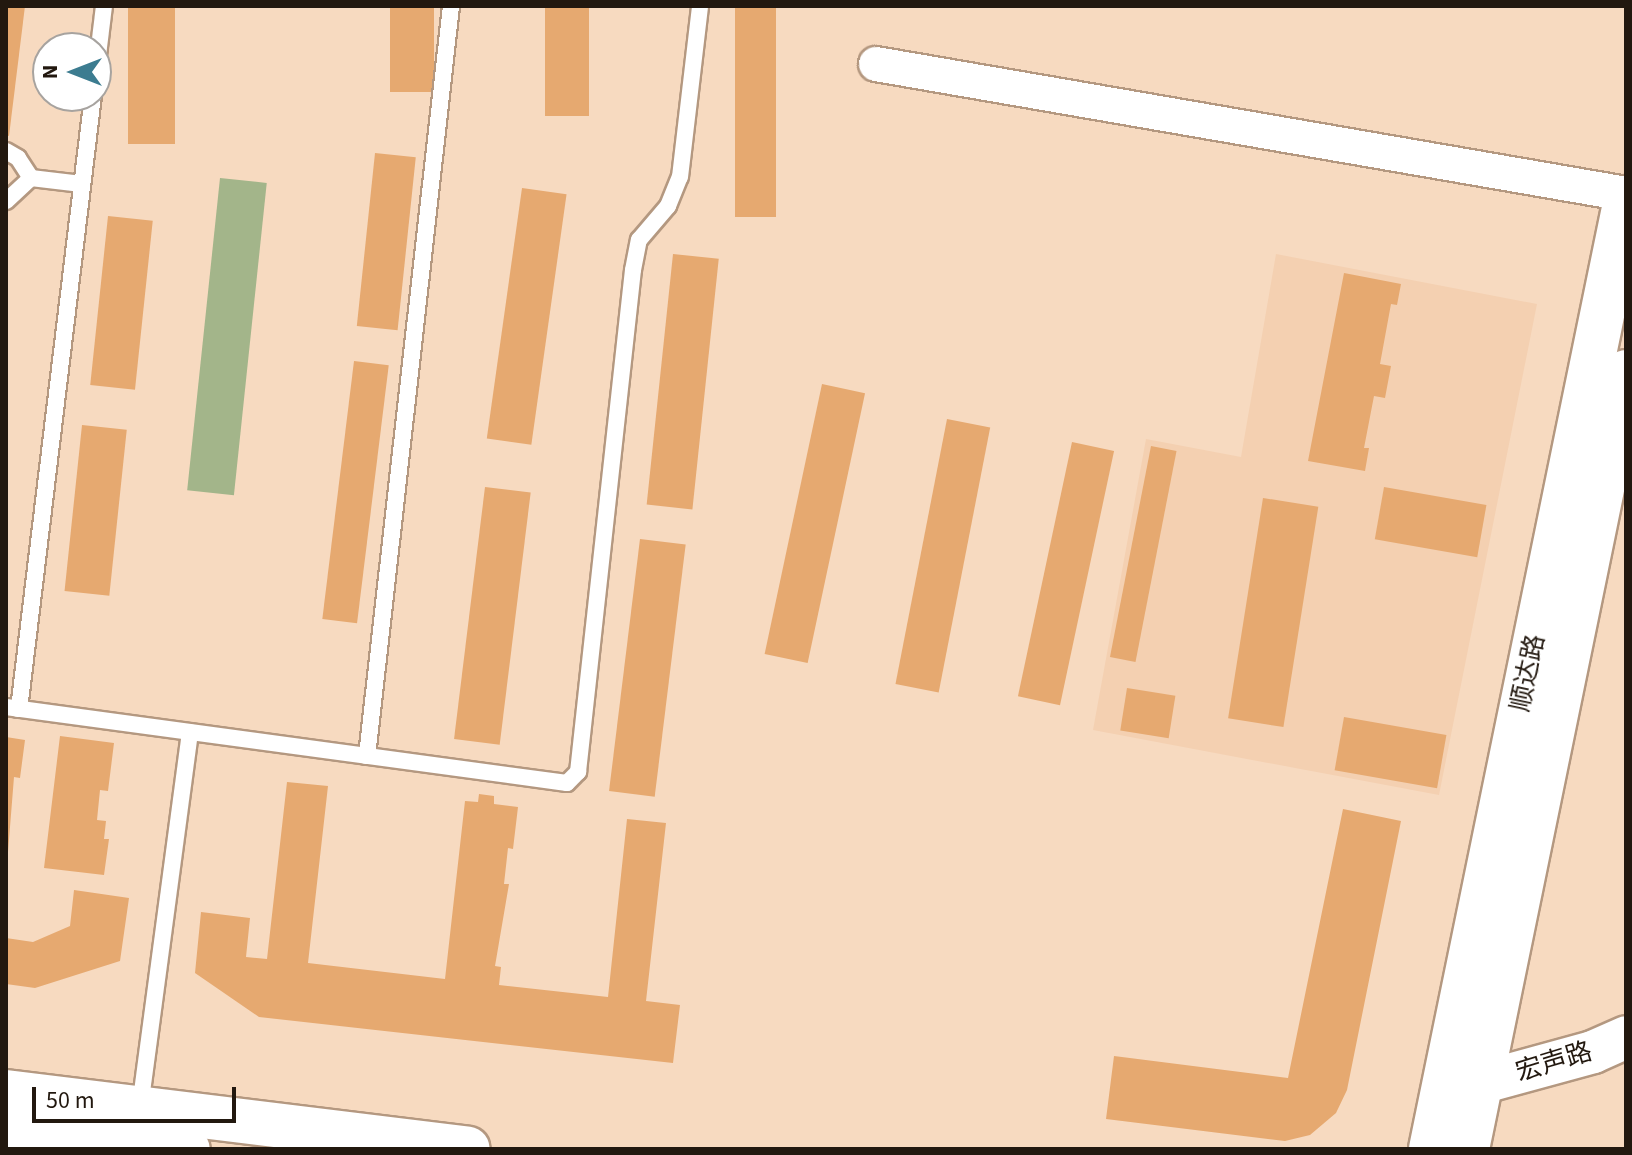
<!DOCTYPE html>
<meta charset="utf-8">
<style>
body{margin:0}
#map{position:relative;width:1632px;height:1155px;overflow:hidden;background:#f7dac0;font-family:"Source Sans 3","Noto Sans SC",sans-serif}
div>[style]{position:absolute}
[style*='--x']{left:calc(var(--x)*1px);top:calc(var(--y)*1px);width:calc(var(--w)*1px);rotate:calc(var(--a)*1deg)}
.built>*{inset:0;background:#f4d0b1}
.green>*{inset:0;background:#a3b58a;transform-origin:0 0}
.building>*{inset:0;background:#e6a970;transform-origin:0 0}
.roads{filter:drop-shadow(2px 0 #b49880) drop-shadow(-2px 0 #b49880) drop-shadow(0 2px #b49880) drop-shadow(0 -2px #b49880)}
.service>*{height:16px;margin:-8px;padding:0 8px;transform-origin:8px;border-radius:8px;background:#fff}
.minor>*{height:34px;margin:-17px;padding:0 17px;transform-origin:17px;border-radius:17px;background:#fff}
.tertiary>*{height:42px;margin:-21px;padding:0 21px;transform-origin:21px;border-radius:21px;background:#fff}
.secondary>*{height:44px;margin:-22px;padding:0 22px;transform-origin:22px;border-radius:22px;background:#fff}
span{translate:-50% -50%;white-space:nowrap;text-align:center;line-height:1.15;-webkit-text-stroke:8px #fff;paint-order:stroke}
.street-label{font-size:26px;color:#22180f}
.frame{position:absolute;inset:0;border:8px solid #22180f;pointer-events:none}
.north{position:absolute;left:32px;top:32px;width:80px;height:80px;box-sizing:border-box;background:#fff;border:2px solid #a7a39f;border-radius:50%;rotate:270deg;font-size:22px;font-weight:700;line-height:32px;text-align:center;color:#22180f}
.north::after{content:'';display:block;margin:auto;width:28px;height:36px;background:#3c7c90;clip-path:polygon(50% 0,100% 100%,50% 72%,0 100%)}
.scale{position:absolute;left:32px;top:1087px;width:204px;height:36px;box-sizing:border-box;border:4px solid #22180f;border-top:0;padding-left:10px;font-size:24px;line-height:28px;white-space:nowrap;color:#22180f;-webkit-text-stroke:6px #fff;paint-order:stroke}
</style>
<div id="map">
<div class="built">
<div style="clip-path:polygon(1276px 254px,1537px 304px,1439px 795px,1093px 730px,1146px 439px,1241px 457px)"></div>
</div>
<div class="green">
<div style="left:220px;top:178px;width:47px;height:314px;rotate:6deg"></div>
</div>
<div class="building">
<div style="clip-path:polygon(6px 6px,25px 6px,9px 136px,6px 135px)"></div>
<div style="left:128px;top:6px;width:47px;height:138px"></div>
<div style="left:390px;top:6px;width:44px;height:86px"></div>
<div style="left:545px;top:6px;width:44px;height:110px"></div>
<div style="left:735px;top:6px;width:41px;height:211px"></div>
<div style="left:375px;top:153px;width:41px;height:174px;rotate:6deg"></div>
<div style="left:522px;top:188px;width:45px;height:253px;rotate:8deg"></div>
<div style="left:108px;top:216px;width:45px;height:170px;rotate:6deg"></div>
<div style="left:673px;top:254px;width:46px;height:252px;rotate:6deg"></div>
<div style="clip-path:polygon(1344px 273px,1401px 284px,1397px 305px,1391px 304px,1380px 364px,1391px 366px,1385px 398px,1374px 396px,1364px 448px,1369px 448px,1365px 471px,1308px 461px)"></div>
<div style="left:354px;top:361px;width:35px;height:260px;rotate:7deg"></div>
<div style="left:822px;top:384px;width:44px;height:276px;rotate:12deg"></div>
<div style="left:947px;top:419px;width:44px;height:270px;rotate:11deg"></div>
<div style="left:82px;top:425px;width:45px;height:167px;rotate:6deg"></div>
<div style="left:1072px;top:442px;width:43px;height:260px;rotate:12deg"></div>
<div style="left:1151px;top:446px;width:26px;height:215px;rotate:11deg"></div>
<div style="left:485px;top:487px;width:46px;height:254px;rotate:7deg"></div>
<div style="left:1384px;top:487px;width:104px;height:53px;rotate:10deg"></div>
<div style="left:1263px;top:498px;width:56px;height:223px;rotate:9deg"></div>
<div style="left:640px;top:539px;width:46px;height:254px;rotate:7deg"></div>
<div style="left:1127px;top:688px;width:49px;height:43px;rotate:9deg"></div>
<div style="left:1344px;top:717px;width:104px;height:54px;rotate:10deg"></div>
<div style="clip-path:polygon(60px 736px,114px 743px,108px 791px,100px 790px,97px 820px,106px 821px,104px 839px,109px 839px,104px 875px,44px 868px)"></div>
<div style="clip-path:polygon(6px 737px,25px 740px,20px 778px,14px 777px,8px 852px)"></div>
<div style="clip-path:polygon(287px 782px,328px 786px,308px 963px,445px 979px,465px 801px,478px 802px,479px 794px,494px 796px,494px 804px,518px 807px,513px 849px,508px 848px,504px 884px,509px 884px,495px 966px,501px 967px,499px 985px,608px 997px,627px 819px,666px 823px,646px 1001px,680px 1005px,673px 1063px,259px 1017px,195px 973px,201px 912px,250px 918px,246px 957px,267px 959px)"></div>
<div style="clip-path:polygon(1343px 809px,1401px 821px,1347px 1090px,1336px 1113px,1310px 1135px,1285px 1141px,1106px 1119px,1114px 1056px,1288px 1078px)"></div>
<div style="clip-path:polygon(74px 890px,129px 898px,120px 961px,35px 988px,6px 984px,6px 938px,33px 942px,70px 926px)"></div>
</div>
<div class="roads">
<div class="service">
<div style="--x:96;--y:72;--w:66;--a:-83.1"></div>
<div style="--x:6;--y:151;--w:14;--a:30"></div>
<div style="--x:18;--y:158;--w:24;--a:57"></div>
<div style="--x:31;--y:178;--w:34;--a:137"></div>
<div style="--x:31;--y:178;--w:51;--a:6.7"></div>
<div style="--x:6;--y:707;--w:566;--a:7.72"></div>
<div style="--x:567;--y:783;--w:16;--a:-45"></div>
<div style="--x:578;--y:772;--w:505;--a:-83.75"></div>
<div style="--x:633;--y:270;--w:31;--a:-79"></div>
<div style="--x:639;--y:240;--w:45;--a:-49.5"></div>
<div style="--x:668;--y:206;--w:31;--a:-68"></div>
<div style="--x:680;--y:177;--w:172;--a:-83.3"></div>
<div style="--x:19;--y:709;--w:617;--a:-83.12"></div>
<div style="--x:367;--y:756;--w:755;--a:-83.61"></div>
<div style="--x:140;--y:1107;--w:378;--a:-82.4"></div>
</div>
<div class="minor">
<div style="--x:876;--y:64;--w:761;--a:9.83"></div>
</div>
<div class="tertiary">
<div style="--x:1480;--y:1083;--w:117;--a:-15.3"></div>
<div style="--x:1593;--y:1052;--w:36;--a:-24"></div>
</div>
<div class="secondary">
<div style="--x:6;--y:1092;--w:465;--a:7"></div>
<div style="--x:6;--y:1127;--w:183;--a:6.9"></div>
<div style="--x:1431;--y:1149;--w:971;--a:-78.41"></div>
<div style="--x:1467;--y:1149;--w:793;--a:-78.44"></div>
</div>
</div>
<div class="street-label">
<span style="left:1528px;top:673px;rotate:-78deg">顺达路</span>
<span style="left:1554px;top:1062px;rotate:-17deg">宏声路</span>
</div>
<div class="frame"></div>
<div class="north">N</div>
<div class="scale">50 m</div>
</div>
